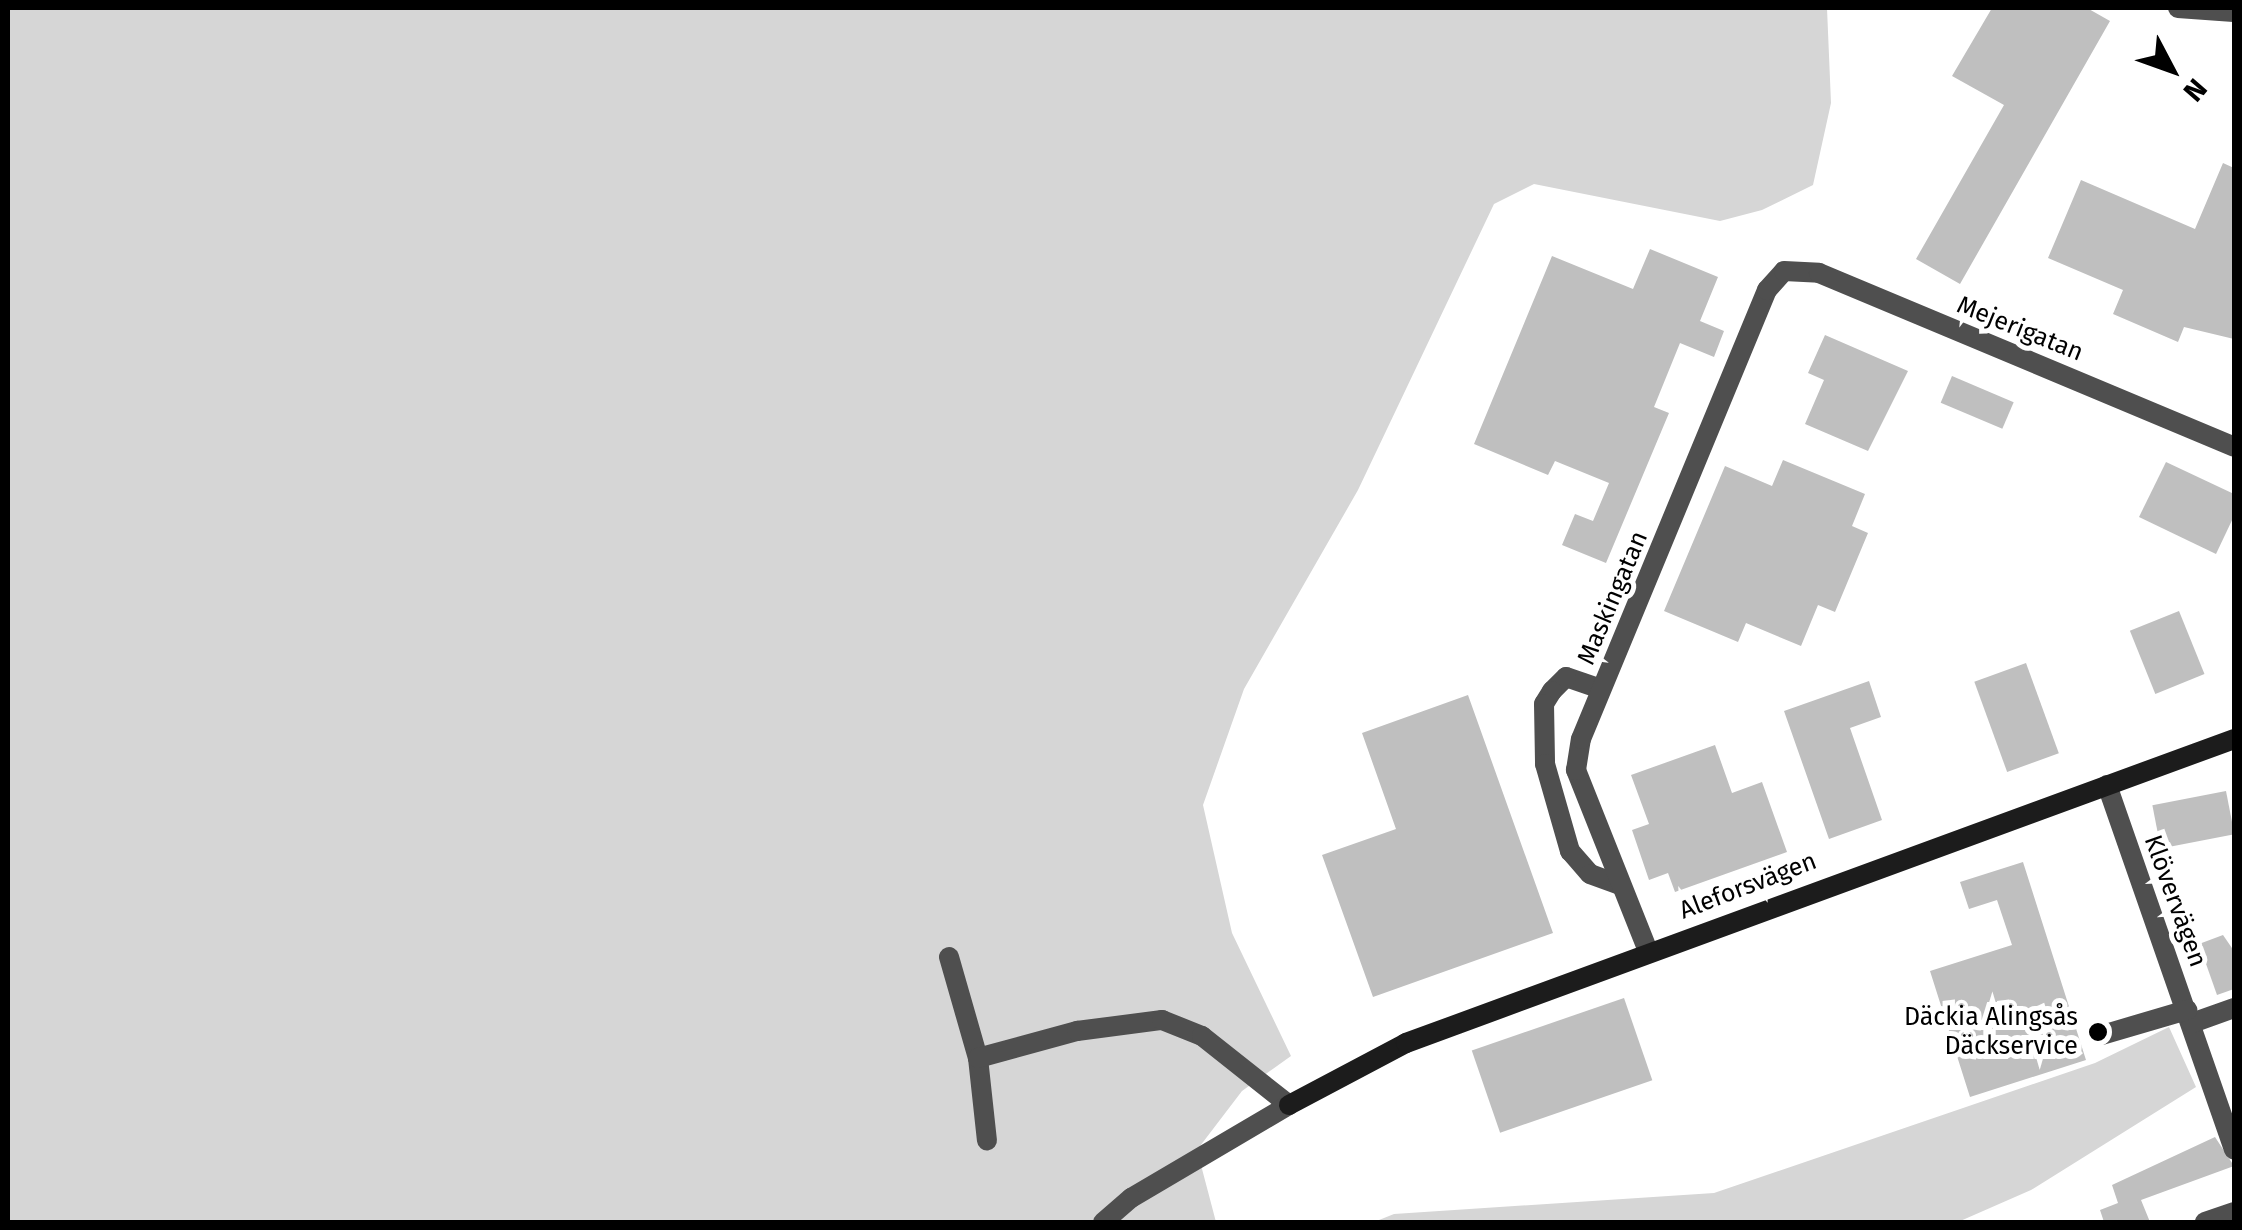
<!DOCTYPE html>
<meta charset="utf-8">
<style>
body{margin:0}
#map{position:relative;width:2242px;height:1230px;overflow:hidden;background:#fff;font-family:"Fira Sans",sans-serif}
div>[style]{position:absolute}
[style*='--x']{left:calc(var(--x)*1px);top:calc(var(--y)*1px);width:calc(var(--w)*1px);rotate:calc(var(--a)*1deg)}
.green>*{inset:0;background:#d6d6d6}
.building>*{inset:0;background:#bfbfbf;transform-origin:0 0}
.street>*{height:20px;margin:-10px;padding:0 10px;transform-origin:10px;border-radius:10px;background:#4f4f4f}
.secondary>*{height:20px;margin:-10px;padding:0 10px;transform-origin:10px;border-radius:10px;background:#1c1c1c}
.dots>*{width:28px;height:28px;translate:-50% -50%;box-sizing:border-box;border:5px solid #fff;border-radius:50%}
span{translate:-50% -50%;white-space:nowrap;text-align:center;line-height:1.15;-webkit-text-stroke:10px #fff;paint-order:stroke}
.street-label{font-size:25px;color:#000}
.poi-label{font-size:25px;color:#000}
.right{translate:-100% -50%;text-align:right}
.frame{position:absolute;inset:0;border:10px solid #000;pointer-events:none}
.north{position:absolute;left:2122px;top:20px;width:100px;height:100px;-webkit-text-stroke:8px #fff;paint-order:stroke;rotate:131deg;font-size:28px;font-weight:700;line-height:40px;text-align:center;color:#000}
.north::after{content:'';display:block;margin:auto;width:35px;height:45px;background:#000;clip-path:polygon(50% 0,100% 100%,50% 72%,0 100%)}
</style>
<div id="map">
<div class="green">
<div style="clip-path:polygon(8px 8px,1827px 8px,1831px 103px,1813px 185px,1762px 210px,1720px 221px,1534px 184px,1494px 204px,1358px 490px,1244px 689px,1203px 805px,1232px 933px,1291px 1056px,1242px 1091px,1197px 1150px,1216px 1222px,8px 1222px)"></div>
<div style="clip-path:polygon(2169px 1027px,2196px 1087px,2031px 1190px,1958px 1222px,1374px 1222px,1394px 1214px,1714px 1193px,2095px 1063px)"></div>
</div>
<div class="building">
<div style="clip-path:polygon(1992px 8px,2087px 8px,2110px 21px,1960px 284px,1916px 259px,2004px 105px,1952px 76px)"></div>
<div style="clip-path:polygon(2223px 163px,2234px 168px,2234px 339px,2184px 327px,2178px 342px,2113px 314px,2123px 290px,2048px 258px,2081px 180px,2195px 229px)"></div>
<div style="clip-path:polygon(1650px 249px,1718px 277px,1700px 321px,1724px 331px,1714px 357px,1680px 343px,1654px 407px,1669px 413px,1606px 563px,1562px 545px,1575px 514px,1593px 521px,1609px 483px,1555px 461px,1548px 475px,1474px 444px,1552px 256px,1633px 289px)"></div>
<div style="clip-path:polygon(1825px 335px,1908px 371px,1868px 451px,1805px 424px,1824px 380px,1808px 373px)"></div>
<div style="left:1952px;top:376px;width:67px;height:29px;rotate:23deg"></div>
<div style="clip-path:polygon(1783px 460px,1865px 494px,1852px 526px,1868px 533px,1835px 612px,1818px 605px,1801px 646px,1746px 623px,1738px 642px,1664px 611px,1725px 466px,1772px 486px)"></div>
<div style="clip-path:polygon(2166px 462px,2234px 494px,2234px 516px,2216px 554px,2139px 517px)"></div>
<div style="left:2179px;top:611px;width:68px;height:53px;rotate:68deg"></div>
<div style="left:2026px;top:663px;width:96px;height:55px;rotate:70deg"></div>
<div style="clip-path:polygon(1869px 681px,1881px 717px,1850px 728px,1882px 820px,1829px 839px,1784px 711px)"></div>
<div style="clip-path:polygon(1468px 695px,1553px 933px,1373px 997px,1322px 855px,1396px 829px,1362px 733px)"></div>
<div style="clip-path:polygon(1715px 745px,1732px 793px,1762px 782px,1787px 852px,1675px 892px,1668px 873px,1649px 880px,1632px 830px,1649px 824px,1631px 775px)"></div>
<div style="left:2226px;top:791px;width:44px;height:75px;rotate:79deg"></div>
<div style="clip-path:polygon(2023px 862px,2086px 1060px,1970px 1097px,1930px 971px,2012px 945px,1997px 900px,1969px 909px,1960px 882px)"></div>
<div style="clip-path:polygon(2223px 935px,2234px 951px,2234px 989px,2217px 995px,2199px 944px)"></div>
<div style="left:1624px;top:998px;width:87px;height:161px;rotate:71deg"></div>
<div style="clip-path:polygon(2215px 1137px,2234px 1166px,2141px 1200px,2150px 1222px,2104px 1222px,2100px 1210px,2118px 1203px,2112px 1185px)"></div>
</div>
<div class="street">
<div style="--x:2178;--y:8;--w:56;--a:4.1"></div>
<div style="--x:1601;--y:689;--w:37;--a:-161"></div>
<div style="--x:1566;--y:677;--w:20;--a:135"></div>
<div style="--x:1552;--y:691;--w:15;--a:122"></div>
<div style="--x:1544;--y:704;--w:60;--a:89"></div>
<div style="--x:1545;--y:764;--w:91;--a:74"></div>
<div style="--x:1570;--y:851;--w:30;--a:49"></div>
<div style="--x:1590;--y:874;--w:33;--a:20"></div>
<div style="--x:2107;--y:785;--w:386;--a:70.8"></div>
<div style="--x:1648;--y:951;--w:195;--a:-111.7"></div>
<div style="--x:1576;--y:770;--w:31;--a:-81"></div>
<div style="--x:1581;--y:739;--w:486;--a:-67.5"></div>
<div style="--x:1767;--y:290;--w:25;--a:-48"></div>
<div style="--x:1784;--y:271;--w:35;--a:3"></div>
<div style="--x:1819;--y:273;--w:450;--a:22.7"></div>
<div style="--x:949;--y:957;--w:105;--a:74"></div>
<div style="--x:978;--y:1058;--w:83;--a:83.8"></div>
<div style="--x:2192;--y:1023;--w:45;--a:-19.7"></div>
<div style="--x:2102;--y:1035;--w:89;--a:-16.4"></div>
<div style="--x:978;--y:1058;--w:103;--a:-15.3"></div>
<div style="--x:1077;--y:1031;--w:86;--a:-7.4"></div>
<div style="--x:1162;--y:1020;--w:43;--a:21.8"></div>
<div style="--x:1202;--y:1036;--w:111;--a:38.4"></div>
<div style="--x:1289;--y:1105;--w:183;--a:149.5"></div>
<div style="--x:1131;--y:1198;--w:37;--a:139"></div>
<div style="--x:2205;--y:1222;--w:31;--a:-19"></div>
</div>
<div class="secondary">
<div style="--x:1289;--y:1105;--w:132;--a:-27.9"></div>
<div style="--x:1406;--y:1043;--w:882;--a:-20.16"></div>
</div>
<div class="dots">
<div style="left:2098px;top:1032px;background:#000"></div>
</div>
<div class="street-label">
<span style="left:2020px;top:329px;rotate:22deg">Mejerigatan</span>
<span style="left:1613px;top:598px;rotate:-67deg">Maskingatan</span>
<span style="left:1748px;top:886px;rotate:-21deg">Aleforsvägen</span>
<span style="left:2175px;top:901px;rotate:70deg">Klövervägen</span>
</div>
<div class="poi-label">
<span class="right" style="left:2078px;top:1032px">Däckia Alingsås<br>Däckservice</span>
</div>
<div class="frame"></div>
<div class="north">N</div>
</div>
